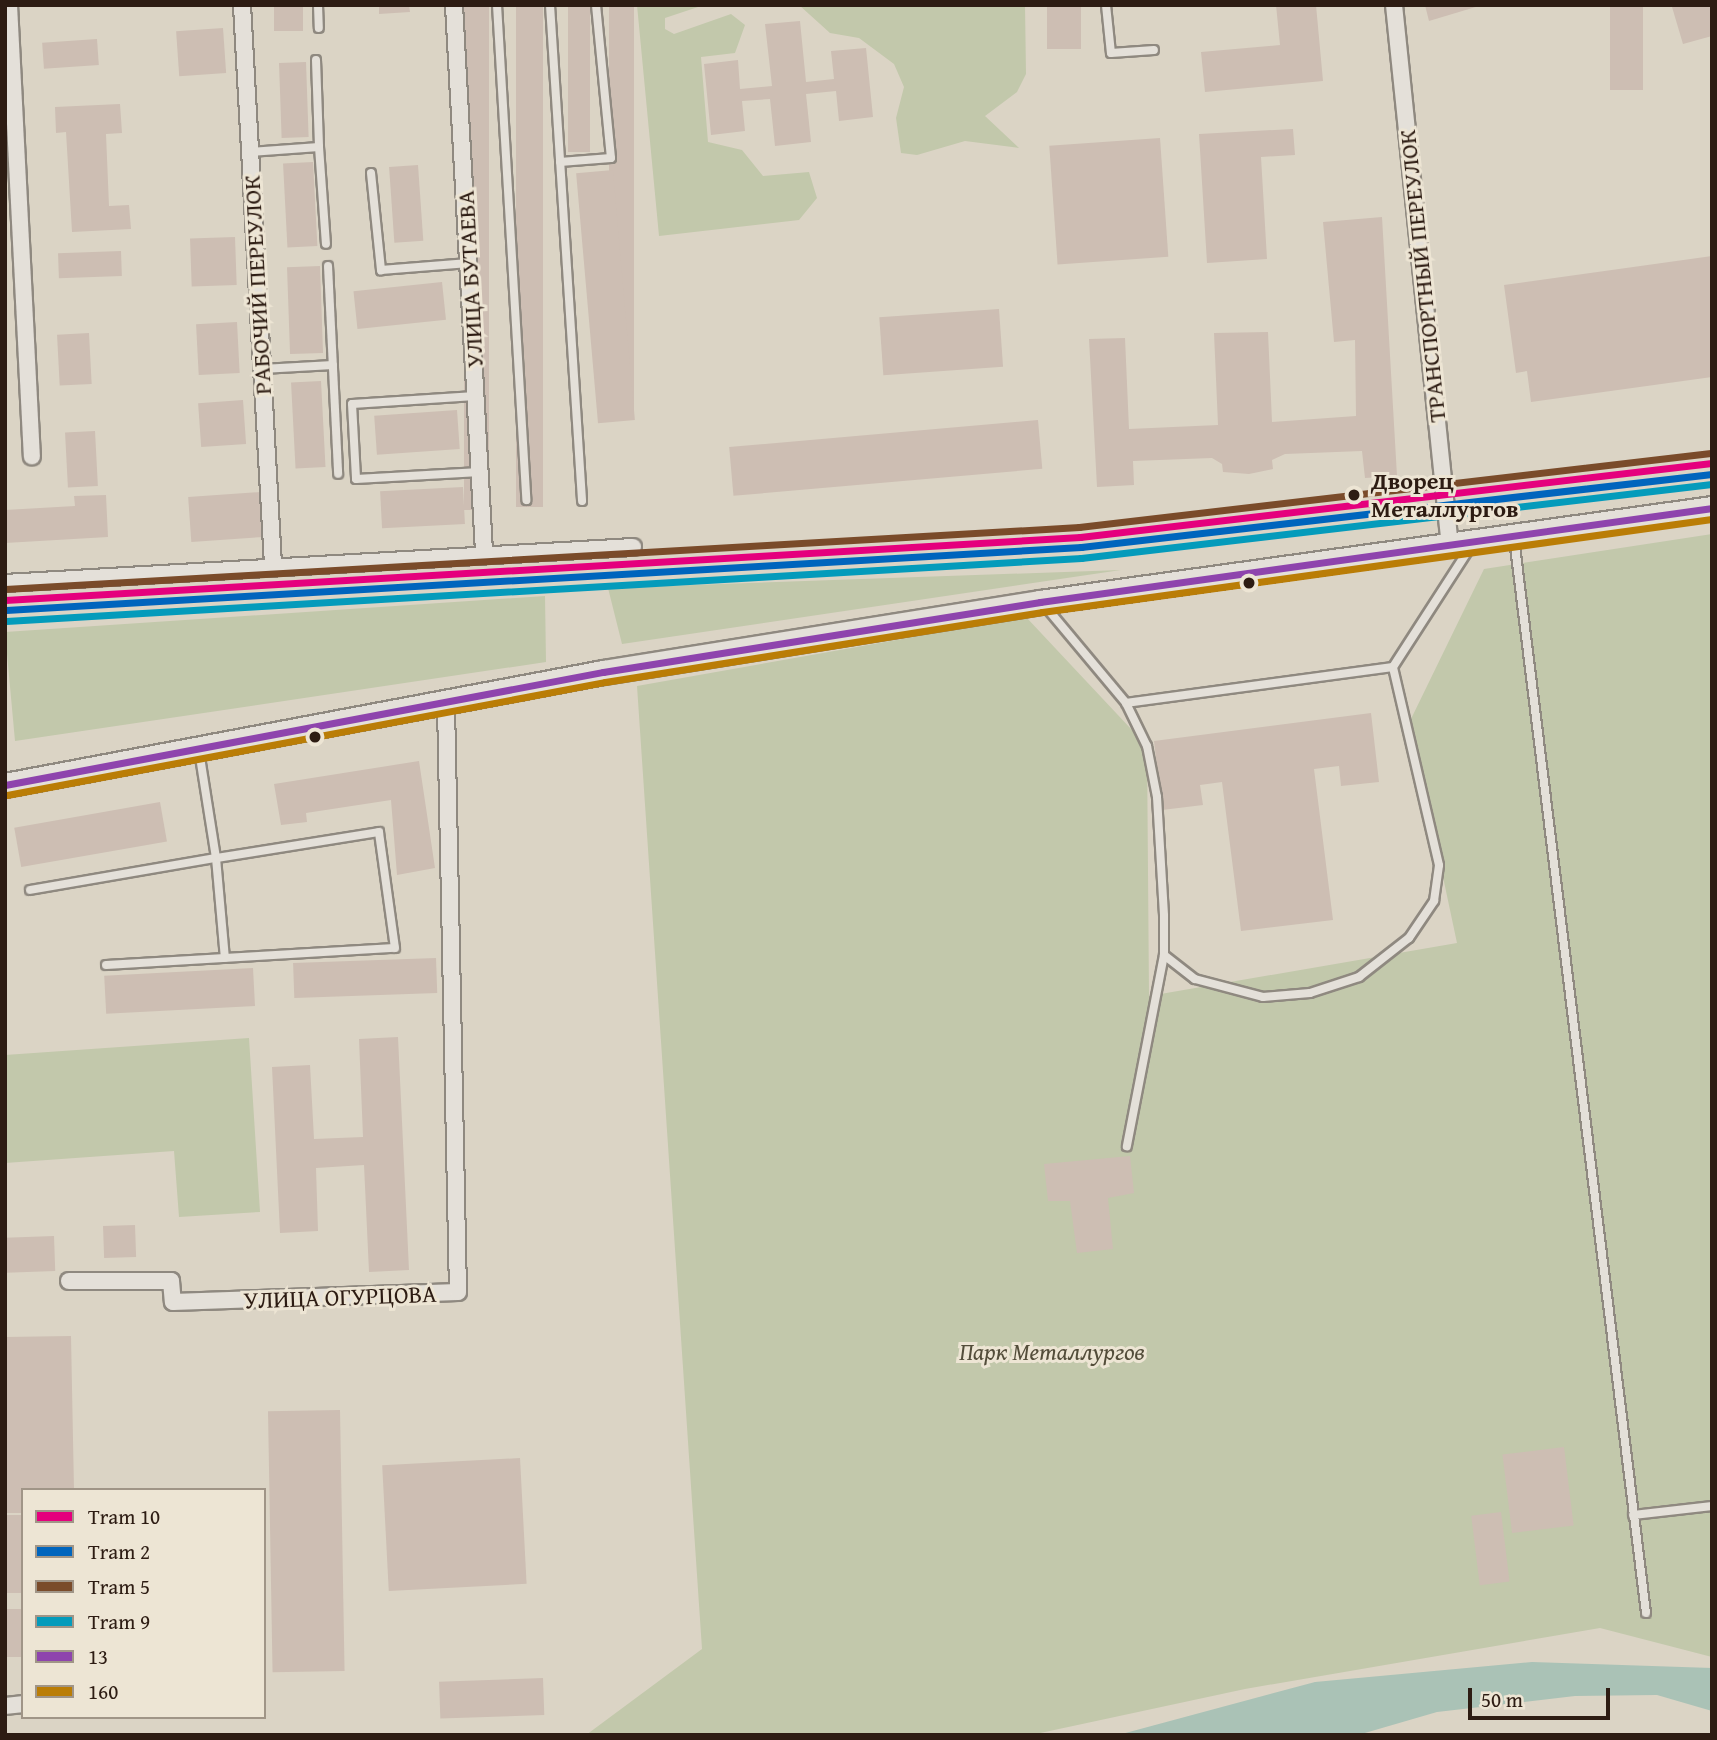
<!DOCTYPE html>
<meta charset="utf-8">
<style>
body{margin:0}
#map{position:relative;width:1717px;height:1740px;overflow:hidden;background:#dbd4c5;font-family:"Gentium Book Plus",serif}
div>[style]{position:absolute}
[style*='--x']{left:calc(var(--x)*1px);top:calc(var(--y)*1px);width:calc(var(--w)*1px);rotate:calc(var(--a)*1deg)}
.green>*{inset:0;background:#c2c8ab}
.water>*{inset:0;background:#aac2b6}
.building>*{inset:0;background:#cdbeb3;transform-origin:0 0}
.roads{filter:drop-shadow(2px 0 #8f8980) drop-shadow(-2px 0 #8f8980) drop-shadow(0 2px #8f8980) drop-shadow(0 -2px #8f8980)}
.service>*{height:8px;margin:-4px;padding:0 4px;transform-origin:4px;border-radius:4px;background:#e4e0d9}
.minor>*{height:16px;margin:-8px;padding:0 8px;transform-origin:8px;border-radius:8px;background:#e4e0d9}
.secondary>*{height:23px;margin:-11.5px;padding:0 11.5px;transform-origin:11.5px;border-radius:11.5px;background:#e4e0d9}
.bus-1>*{height:7px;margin:-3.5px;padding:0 3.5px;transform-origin:3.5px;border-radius:3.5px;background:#8e44ad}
.bus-2>*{height:7px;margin:-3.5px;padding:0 3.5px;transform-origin:3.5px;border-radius:3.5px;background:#ba7d06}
.tram-1>*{height:7px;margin:-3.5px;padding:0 3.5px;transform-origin:3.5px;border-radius:3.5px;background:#e5007d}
.tram-2>*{height:7px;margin:-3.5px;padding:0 3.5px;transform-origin:3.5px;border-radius:3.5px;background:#0065bd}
.tram-3>*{height:7px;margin:-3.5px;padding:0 3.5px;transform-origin:3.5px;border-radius:3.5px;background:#7a4b2a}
.tram-4>*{height:7px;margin:-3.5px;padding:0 3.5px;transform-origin:3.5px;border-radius:3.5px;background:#049bbb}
.dots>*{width:19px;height:19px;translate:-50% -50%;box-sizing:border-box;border:4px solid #ede5d4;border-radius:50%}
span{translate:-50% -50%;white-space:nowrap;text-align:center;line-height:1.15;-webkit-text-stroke:6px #ede5d4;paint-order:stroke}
.street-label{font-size:24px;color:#2d1c13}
.stop-label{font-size:24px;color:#2d1c13;font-weight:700}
.left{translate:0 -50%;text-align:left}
.park-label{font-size:24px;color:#534d3a;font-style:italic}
.frame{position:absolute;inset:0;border:7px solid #2d1c13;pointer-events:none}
.legend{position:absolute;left:21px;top:1488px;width:245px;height:231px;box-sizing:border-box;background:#ede5d4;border:2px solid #a09587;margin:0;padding:9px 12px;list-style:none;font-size:21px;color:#2d1c13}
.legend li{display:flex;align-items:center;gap:14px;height:35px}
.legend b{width:35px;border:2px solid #a09587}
.scale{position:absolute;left:1468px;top:1688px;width:142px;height:32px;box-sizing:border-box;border:4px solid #2d1c13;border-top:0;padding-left:9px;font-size:21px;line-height:24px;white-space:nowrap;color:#2d1c13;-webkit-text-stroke:5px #ede5d4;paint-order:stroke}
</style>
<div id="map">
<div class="green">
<div style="clip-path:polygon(637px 5px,704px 5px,665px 18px,665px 29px,674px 34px,731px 14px,745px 25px,735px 53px,701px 57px,708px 142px,742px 150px,763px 176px,809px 172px,817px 198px,799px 220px,659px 236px)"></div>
<div style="clip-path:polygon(799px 5px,1025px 5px,1026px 74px,1017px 92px,985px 116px,1019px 148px,965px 141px,917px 155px,901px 153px,896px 118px,904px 87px,894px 64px,859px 38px,830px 33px)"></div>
<div style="clip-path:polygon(1712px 534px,1712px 1657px,1600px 1628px,1245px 1689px,1031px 1735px,586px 1735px,702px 1649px,637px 686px,1026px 617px,1147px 746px,1149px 996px,1457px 943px,1410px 721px,1484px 569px)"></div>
<div style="clip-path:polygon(1121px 570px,622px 644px,608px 588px)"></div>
<div style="clip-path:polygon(545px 596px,546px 662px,15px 741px,5px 632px)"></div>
<div style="clip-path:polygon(249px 1038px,260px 1212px,179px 1217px,174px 1151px,5px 1163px,5px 1055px)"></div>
</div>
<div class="water">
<div style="clip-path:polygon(1532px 1662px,1712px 1668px,1712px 1711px,1657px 1695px,1575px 1696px,1437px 1712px,1358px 1735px,1118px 1735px,1315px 1682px)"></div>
</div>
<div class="building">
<div style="left:274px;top:5px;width:29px;height:26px"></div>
<div style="clip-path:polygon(379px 5px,409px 5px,410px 12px,379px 14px)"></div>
<div style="left:464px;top:5px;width:25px;height:505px"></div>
<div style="left:516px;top:5px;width:27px;height:502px"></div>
<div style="left:568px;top:5px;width:22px;height:147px"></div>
<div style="left:609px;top:5px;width:25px;height:407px"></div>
<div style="left:1047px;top:5px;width:34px;height:44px"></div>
<div style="clip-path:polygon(1276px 5px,1316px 5px,1323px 81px,1205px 92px,1201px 52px,1280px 45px)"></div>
<div style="clip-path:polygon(1425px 5px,1479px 5px,1479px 6px,1429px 21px)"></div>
<div style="left:1610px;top:5px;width:33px;height:85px"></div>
<div style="clip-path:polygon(1712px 5px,1712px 36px,1683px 44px,1672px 7px)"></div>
<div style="clip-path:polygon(800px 21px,806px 82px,834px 79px,831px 51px,866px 48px,873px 117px,839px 121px,836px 91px,806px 94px,811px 142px,775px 146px,770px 99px,742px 101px,745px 131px,711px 135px,704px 64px,738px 60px,740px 89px,772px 86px,765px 24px)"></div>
<div style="left:223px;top:28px;width:45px;height:47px;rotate:86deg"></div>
<div style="left:97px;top:39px;width:26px;height:55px;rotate:86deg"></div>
<div style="left:306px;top:62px;width:75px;height:27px;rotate:88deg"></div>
<div style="clip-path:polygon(120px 104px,122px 133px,106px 134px,109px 206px,129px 205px,131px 229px,72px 232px,66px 132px,56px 133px,55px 107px)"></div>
<div style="clip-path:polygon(1293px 129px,1295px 155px,1261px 157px,1267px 259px,1207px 263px,1199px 134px)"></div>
<div style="left:1160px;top:138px;width:119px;height:111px;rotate:86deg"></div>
<div style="left:313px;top:162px;width:84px;height:30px;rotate:87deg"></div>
<div style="left:418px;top:165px;width:76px;height:29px;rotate:86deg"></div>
<div style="left:613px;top:170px;width:251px;height:37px;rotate:85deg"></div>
<div style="clip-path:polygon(1382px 217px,1397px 476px,1365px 478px,1362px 451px,1285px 454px,1272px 460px,1273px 469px,1249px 474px,1223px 472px,1222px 464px,1212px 458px,1133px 461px,1134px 485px,1097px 487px,1089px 339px,1125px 338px,1129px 429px,1218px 425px,1214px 333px,1268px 332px,1272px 422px,1356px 416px,1355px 340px,1334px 342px,1323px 222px)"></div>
<div style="left:235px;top:237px;width:48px;height:45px;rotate:88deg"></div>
<div style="left:121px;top:251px;width:25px;height:63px;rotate:88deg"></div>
<div style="clip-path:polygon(1712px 256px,1712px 377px,1531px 402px,1527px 371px,1516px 373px,1504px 285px)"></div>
<div style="left:320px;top:266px;width:87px;height:33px;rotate:88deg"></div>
<div style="left:442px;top:282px;width:38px;height:89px;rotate:84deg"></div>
<div style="left:999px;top:309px;width:58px;height:120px;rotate:86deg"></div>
<div style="left:237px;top:322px;width:51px;height:41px;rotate:87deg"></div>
<div style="left:89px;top:333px;width:51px;height:32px;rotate:87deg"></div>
<div style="left:321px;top:381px;width:86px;height:30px;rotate:87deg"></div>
<div style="left:243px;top:400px;width:44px;height:45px;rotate:86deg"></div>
<div style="left:457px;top:410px;width:39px;height:83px;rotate:86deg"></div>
<div style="left:1038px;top:420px;width:49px;height:310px;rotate:85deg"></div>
<div style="left:95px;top:431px;width:55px;height:30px;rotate:87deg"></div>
<div style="left:463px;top:487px;width:37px;height:83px;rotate:87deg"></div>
<div style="left:261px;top:492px;width:45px;height:73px;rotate:86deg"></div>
<div style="clip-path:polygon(106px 495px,108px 537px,5px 543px,5px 510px,75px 506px,74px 496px)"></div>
<div style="clip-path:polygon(1371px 713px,1379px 782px,1341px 786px,1339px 766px,1314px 769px,1333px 920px,1241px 931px,1222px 782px,1200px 785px,1203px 805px,1162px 810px,1154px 741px)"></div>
<div style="clip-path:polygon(419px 761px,435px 868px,397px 875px,391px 800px,306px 813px,307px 822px,281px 825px,274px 784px)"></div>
<div style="left:160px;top:802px;width:40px;height:148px;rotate:80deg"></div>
<div style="left:436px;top:958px;width:35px;height:143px;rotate:88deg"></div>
<div style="left:253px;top:968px;width:38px;height:149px;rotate:87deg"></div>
<div style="clip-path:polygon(398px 1037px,409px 1270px,369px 1272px,364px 1165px,316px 1168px,318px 1231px,280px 1233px,272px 1067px,310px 1065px,314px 1139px,363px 1137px,359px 1039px)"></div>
<div style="clip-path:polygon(1130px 1156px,1134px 1193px,1108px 1198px,1113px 1249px,1077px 1253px,1070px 1201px,1048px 1201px,1044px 1164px)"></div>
<div style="left:135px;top:1225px;width:32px;height:32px;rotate:88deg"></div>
<div style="left:54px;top:1236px;width:35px;height:49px;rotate:88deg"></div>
<div style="clip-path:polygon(71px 1336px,74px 1490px,23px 1490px,23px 1513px,5px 1513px,5px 1337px)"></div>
<div style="left:340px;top:1410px;width:261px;height:72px;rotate:89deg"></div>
<div style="left:1564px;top:1447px;width:79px;height:62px;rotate:83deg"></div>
<div style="left:520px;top:1458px;width:126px;height:138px;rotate:87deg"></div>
<div style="left:1501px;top:1512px;width:70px;height:30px;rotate:83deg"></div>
<div style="left:5px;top:1515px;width:18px;height:78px"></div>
<div style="left:5px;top:1609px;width:18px;height:48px"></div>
<div style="left:543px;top:1678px;width:37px;height:104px;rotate:88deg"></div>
</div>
<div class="roads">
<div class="service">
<div style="--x:318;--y:5;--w:23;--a:88"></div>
<div style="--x:497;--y:5;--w:496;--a:86.6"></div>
<div style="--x:550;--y:5;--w:497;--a:86.3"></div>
<div style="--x:1106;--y:5;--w:48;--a:84.1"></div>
<div style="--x:1111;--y:53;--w:43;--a:-4"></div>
<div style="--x:316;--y:60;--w:87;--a:88"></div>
<div style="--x:250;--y:152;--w:69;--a:-4.1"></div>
<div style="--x:319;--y:147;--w:97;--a:85.9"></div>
<div style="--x:560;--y:162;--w:51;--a:-4.5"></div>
<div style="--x:611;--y:158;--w:154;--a:-95.6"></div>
<div style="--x:371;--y:173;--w:98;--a:84.1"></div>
<div style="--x:381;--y:270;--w:88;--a:-4.5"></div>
<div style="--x:328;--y:266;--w:208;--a:87.2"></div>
<div style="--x:262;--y:369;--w:71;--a:-3.2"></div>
<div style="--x:475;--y:396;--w:123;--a:176.3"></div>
<div style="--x:352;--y:404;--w:75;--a:86.9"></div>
<div style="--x:356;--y:479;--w:124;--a:-3.2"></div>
<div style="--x:1514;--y:538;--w:1083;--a:83"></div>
<div style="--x:1045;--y:606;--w:126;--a:50.1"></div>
<div style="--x:1126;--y:703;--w:269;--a:-7.7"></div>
<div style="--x:1393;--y:667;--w:144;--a:-57.2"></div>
<div style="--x:1126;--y:703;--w:48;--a:64"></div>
<div style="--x:1147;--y:746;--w:52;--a:78.9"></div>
<div style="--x:1157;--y:797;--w:119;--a:86.6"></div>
<div style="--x:1164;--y:916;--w:39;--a:90"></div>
<div style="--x:1164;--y:955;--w:195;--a:101"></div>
<div style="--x:30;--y:890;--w:189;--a:-9.8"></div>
<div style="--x:216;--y:858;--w:100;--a:84.9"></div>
<div style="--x:1164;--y:955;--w:39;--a:38"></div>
<div style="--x:1195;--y:979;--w:70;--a:14.8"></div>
<div style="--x:1263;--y:997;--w:47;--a:-4.9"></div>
<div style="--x:1310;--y:993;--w:52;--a:-18.1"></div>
<div style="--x:1359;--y:977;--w:63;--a:-38"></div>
<div style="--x:1409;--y:938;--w:45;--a:-56"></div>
<div style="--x:1434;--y:901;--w:36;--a:-82"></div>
<div style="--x:1439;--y:865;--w:203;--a:-103.1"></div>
<div style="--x:106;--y:965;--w:289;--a:-3.4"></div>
<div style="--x:395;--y:948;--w:117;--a:-97.9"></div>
<div style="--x:379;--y:832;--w:165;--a:170.9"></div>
<div style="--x:216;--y:858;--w:108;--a:-99"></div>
<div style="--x:1633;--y:1515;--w:80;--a:-6.5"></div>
</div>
<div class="minor">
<div style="--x:9;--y:5;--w:452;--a:87.1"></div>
<div style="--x:242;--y:5;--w:561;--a:86.83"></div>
<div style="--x:454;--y:5;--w:548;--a:86.86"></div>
<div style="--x:1394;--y:5;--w:545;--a:84.1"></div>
<div style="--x:5;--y:583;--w:629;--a:-3.28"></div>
<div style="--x:69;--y:1281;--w:102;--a:0"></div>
<div style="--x:171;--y:1281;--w:21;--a:85"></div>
<div style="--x:173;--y:1302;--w:285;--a:-2"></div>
<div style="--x:458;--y:1292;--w:590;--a:-91.17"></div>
<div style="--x:5;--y:1706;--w:18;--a:-6"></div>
</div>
<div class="secondary">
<div style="--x:5;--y:785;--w:609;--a:-10.7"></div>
<div style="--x:603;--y:672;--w:443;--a:-9.1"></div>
<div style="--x:1040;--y:602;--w:679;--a:-7.96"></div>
</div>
</div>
<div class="bus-1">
<div style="--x:5;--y:785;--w:609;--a:-10.7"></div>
<div style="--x:603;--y:672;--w:443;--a:-9.1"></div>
<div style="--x:1040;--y:602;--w:679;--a:-7.96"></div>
</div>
<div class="bus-2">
<div style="--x:7;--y:795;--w:609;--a:-10.7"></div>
<div style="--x:605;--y:682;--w:443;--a:-9.1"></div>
<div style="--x:1042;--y:612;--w:676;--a:-7.9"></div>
</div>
<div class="tram-1">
<div style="--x:5;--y:600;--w:1077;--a:-3.35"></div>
<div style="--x:1080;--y:537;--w:636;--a:-6.68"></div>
</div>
<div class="tram-2">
<div style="--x:6;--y:610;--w:1077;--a:-3.35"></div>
<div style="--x:1081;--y:547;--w:635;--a:-6.6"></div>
</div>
<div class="tram-3">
<div style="--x:5;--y:589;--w:1076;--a:-3.3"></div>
<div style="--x:1079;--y:527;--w:636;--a:-6.68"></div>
</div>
<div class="tram-4">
<div style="--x:6;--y:621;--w:1077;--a:-3.35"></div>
<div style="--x:1081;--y:558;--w:635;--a:-6.69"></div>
</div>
<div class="dots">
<div style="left:1354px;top:495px;background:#2d1c13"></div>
<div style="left:1249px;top:583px;background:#2d1c13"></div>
<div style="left:315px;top:737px;background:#2d1c13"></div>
</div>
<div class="street-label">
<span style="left:1422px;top:276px;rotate:-96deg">ТРАНСПОРТНЫЙ ПЕРЕУЛОК</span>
<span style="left:470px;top:279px;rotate:-93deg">УЛИЦА БУТАЕВА</span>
<span style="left:257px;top:285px;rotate:-93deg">РАБОЧИЙ ПЕРЕУЛОК</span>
<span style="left:340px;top:1297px;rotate:-2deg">УЛИЦА ОГУРЦОВА</span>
</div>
<div class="stop-label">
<span class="left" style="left:1371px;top:495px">Дворец<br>Металлургов</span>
</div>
<div class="park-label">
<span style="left:1052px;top:1352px">Парк Металлургов</span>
</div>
<div class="frame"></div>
<ul class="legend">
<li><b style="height:9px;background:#e5007d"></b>Tram 10</li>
<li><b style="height:9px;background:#0065bd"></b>Tram 2</li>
<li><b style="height:9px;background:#7a4b2a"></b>Tram 5</li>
<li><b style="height:9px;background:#049bbb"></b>Tram 9</li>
<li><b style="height:9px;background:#8e44ad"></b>13</li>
<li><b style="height:9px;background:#ba7d06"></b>160</li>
</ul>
<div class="scale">50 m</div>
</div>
